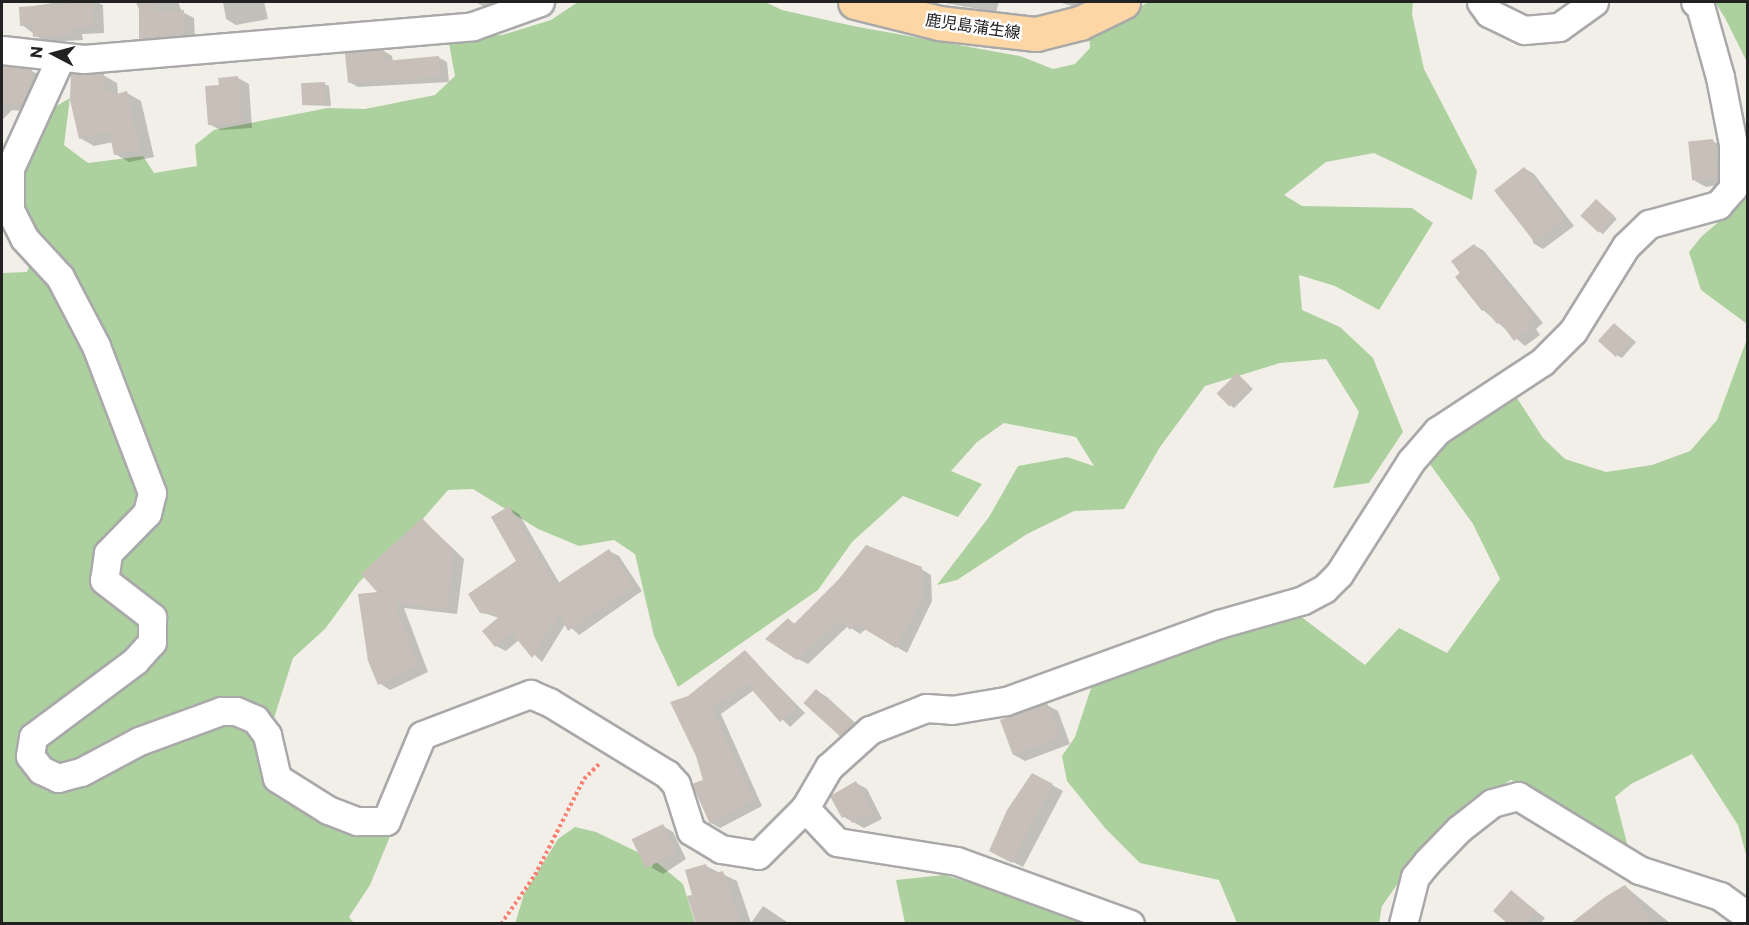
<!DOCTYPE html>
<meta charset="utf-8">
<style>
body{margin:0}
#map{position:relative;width:1749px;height:925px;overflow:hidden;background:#f2efe9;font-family:Commissioner,"Noto Sans JP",sans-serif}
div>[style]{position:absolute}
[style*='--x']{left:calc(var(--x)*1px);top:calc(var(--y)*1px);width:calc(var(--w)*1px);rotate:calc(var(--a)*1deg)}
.forest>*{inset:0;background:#add19e}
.shadow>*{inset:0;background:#0003;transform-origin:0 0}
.building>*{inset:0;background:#c7bfb8;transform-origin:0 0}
.path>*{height:4px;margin-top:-2px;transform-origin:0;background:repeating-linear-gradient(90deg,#fa8072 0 3px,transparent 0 6px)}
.roads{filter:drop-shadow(2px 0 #a9a9a9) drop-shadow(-2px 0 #a9a9a9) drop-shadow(0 2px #a9a9a9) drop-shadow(0 -2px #a9a9a9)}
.minor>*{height:27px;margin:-13.5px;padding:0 13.5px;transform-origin:13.5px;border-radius:13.5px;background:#fff}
.primary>*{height:33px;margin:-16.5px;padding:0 16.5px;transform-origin:16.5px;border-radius:16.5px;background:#fcd6a4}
span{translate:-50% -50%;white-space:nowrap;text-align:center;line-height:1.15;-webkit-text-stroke:4.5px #fff;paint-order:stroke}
.street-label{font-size:16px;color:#222}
.frame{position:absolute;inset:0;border:3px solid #222;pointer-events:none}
.north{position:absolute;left:24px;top:24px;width:60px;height:60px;-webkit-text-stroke:4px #fff;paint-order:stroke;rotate:276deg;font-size:16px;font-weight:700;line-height:24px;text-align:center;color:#222}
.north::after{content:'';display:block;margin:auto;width:21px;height:27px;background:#222;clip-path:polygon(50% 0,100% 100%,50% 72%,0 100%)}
</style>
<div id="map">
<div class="forest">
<div style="clip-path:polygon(578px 2px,765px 2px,782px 10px,853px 26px,1020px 56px,1053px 69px,1075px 64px,1090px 48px,1089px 33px,1149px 2px,1413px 2px,1412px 14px,1424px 69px,1477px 171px,1472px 200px,1374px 153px,1326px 162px,1284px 195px,1302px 206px,1412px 208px,1433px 223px,1379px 310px,1335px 286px,1299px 275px,1302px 310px,1340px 327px,1373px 358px,1403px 432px,1369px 483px,1333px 488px,1359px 412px,1326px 359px,1280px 363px,1205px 386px,1160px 447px,1124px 509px,1074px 511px,1027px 534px,957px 580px,937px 585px,989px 517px,1018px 466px,1067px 457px,1094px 466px,1076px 437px,1004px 423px,977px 442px,951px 471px,982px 484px,958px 517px,903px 496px,852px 542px,818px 590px,678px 687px,654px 636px,635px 554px,614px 540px,579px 546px,538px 529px,473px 489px,448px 490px,408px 536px,360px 581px,325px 629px,293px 658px,262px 756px,309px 793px,391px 834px,370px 885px,349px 917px,354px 923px,2px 924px,2px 273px,27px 272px,37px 244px,13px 198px,43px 114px,70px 98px,64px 145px,88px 163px,143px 156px,154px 173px,197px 166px,195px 145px,214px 130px,328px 108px,365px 109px,435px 95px,455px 76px,448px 38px,502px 35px,551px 20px)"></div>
<div style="clip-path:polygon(1715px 2px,1747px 2px,1747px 62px,1725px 18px)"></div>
<div style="clip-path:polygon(1747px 198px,1747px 324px,1701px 290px,1689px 252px,1702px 236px)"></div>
<div style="clip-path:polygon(1747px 339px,1747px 858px,1738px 825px,1692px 754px,1631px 784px,1615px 797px,1629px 851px,1523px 783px,1511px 780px,1469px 805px,1429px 839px,1382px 906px,1379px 923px,1237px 923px,1219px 880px,1140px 863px,1105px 828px,1067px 781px,1062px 756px,1075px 737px,1093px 682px,1250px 620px,1300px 616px,1365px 665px,1399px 628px,1447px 653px,1500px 579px,1473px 524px,1427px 460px,1467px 417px,1517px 398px,1543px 438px,1565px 459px,1606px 472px,1652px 465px,1690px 451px,1717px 420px)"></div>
<div style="clip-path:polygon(575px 827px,596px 832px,654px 860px,683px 884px,695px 923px,515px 924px,524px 894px,558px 839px)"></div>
<div style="clip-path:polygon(944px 875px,1099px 921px,1105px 923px,905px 923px,896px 880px)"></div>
</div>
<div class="shadow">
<div style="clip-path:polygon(59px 2px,96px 2px,103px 5px,104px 33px,82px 34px,83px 40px,45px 42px,22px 25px,21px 8px)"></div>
<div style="clip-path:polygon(136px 2px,178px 2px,182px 12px,194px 18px,195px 40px,151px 44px,140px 38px,140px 12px)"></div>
<div style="clip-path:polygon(223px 2px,264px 2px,268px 19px,236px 25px,226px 19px)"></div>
<div style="clip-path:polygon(475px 2px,512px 2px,487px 8px)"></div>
<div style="clip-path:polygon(939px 2px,999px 2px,996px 12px)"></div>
<div style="clip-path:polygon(1058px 2px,1085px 2px,1083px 9px)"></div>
<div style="clip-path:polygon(384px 51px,392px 56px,393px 62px,438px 57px,447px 62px,449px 82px,358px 87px,349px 82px)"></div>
<div style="clip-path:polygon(2px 67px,32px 71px,45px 78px,35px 112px,12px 110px,2px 120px)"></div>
<div style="clip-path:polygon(103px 75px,117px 83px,118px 95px,127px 93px,141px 101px,154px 157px,129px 162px,115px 154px,113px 142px,94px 146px,80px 138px)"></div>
<div style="clip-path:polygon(238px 78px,249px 84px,252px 128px,220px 130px,209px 124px,221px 86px)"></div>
<div style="clip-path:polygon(324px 84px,329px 86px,331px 106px,303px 105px)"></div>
<div style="clip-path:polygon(1713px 141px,1723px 147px,1727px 183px,1706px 187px,1695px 181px)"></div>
<div style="clip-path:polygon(1524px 168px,1534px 174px,1574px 226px,1543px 249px,1533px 243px)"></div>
<div style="left:1596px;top:200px;width:28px;height:21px;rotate:42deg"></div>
<div style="clip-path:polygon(1474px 245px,1484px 251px,1543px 323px,1536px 329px,1540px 335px,1525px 346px,1483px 310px,1457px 277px)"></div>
<div style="clip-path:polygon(1619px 328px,1636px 342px,1622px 358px,1618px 356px)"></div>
<div style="clip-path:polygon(1237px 375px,1253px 389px,1234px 408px,1230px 405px)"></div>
<div style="clip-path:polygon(509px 508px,519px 514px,560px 584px,609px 551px,619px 556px,642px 591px,579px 635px,566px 623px,542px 662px,519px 640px,506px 651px,496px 646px,499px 618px,481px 612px,518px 562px)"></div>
<div style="clip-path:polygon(422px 519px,464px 559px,457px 614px,404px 608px,428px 672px,390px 690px,379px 683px,380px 593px)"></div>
<div style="clip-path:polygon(921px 569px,931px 575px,932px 601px,907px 653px,866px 629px,860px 634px,848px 626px,808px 664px,798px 659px,788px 620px,795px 624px)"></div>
<div style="clip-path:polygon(745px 652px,805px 713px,790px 727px,754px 690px,721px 714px,762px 806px,720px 828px,711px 823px,689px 697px)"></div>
<div style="clip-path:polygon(817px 691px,827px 697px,863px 730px,851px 741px,841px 735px)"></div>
<div style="clip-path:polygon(1047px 705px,1058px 711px,1070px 744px,1025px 761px,1014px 755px,1016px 716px)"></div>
<div style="clip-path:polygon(856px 783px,867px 789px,882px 819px,864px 828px,844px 817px)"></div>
<div style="clip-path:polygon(1052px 785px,1063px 791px,1023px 867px,1001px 856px)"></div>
<div style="clip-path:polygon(663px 826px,673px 832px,686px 859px,663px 874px,652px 868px)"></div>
<div style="clip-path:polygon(706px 866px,737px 881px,751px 923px,763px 906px,790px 924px,696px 924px,694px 896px)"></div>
<div style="clip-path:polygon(1626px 887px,1671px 924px,1575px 924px)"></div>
<div style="clip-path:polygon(1512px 892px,1545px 918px,1540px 924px,1510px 924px)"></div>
</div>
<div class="building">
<div style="clip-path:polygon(93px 2px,94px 27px,73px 28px,73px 35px,33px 37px,32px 25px,20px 26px,19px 7px)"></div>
<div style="clip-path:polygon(139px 2px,152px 2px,156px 11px,184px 10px,185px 35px,139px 39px)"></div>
<div style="clip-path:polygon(384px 50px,385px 61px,439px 56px,441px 77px,348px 83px,345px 53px)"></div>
<div style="clip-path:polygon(2px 66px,32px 69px,31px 85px,21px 106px,2px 104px)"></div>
<div style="clip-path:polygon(71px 73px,104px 73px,104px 91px,112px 89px,113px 95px,127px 91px,140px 149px,114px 155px,109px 132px,79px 139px,70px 100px)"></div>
<div style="clip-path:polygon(238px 76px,242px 122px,208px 125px,205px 86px,219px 85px,218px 78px)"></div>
<div style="left:325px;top:82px;width:22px;height:24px;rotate:87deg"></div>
<div style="left:1713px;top:139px;width:39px;height:25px;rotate:84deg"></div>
<div style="left:1524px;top:167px;width:66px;height:38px;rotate:52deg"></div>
<div style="left:1596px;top:199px;width:25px;height:23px;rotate:43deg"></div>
<div style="clip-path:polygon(1474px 244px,1534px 317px,1526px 322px,1531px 328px,1514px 341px,1500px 322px,1497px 324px,1485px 309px,1482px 311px,1455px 277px,1460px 273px,1451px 261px)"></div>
<div style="left:1614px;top:323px;width:24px;height:24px;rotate:42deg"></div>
<div style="left:1237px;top:373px;width:18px;height:29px;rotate:45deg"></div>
<div style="clip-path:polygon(509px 506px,555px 585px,609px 549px,634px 586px,568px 631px,559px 614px,532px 658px,512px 633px,495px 647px,482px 631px,501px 615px,480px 613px,468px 594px,516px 561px,491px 517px)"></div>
<div style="clip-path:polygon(422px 518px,454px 551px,447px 609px,395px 603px,418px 666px,378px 685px,368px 661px,358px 594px,377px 592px,361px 574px)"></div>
<div style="clip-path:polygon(866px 545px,922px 567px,923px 596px,896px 648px,856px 624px,850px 630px,840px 619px,797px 660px,765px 639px,788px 618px,794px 624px,838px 580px)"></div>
<div style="clip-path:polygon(745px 650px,797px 707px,780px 722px,746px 683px,712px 709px,754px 800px,710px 824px,692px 784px,703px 780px,696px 756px,670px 702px,688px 696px)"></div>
<div style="left:816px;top:689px;width:51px;height:19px;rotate:42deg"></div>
<div style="left:1047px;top:703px;width:37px;height:50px;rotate:70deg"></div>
<div style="clip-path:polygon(1032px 773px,1053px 784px,1012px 863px,989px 851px,1007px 810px)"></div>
<div style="clip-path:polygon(856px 781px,873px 813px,852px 823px,848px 815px,842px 818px,830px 796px)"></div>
<div style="left:663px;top:824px;width:32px;height:35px;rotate:64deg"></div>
<div style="clip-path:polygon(706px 864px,709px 875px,723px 871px,741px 924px,696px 924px,687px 896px,692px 895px,685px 870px)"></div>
<div style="clip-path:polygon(1625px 885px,1655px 924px,1570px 924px,1605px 897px)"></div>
<div style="clip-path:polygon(1511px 890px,1536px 911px,1525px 924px,1508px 924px,1493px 911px)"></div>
</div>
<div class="path">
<div style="--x:501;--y:924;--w:60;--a:-55.2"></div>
<div style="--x:535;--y:875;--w:108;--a:-63"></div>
<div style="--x:584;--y:779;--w:23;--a:-45"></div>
</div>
<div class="roads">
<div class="minor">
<div style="--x:1481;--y:2;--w:14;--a:54"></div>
<div style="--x:1489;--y:13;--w:39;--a:26"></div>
<div style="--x:1524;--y:30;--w:35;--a:-5"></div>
<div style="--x:1559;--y:27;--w:43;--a:-35.5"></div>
<div style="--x:2;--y:50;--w:82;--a:6.3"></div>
<div style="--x:84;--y:59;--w:390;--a:-4.8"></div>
<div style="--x:473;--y:26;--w:71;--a:-19.7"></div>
<div style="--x:60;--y:59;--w:120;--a:114.6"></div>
<div style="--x:10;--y:168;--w:42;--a:90"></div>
<div style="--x:10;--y:210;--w:31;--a:63"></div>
<div style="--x:24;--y:238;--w:53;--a:47.3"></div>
<div style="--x:60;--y:277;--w:78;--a:62.4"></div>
<div style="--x:96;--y:346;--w:157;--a:69.1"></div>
<div style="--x:152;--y:493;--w:21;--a:104"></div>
<div style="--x:147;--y:513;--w:56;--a:134.3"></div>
<div style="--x:108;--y:553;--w:27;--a:98"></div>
<div style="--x:104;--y:580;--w:61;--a:37.6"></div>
<div style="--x:152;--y:617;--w:25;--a:90"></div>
<div style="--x:152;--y:642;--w:25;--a:132"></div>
<div style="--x:135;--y:661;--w:127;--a:143.3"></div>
<div style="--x:33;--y:737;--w:19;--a:99"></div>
<div style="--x:30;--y:756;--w:18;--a:52"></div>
<div style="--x:41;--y:770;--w:19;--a:25"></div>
<div style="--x:58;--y:778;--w:24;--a:-15"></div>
<div style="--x:81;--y:772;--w:66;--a:-28.1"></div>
<div style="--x:139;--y:741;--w:87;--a:-20.1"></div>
<div style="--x:221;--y:711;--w:15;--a:0"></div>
<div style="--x:236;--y:711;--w:21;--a:23"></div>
<div style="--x:255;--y:719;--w:20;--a:53"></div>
<div style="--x:267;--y:735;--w:44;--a:76.9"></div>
<div style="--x:277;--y:778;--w:60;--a:32.1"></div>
<div style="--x:328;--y:810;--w:31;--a:21"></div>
<div style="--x:357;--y:821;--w:29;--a:0"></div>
<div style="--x:386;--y:821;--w:93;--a:-67.3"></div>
<div style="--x:422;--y:735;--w:116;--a:-20.8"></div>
<div style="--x:530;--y:694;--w:21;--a:23"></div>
<div style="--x:549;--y:702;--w:138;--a:31.4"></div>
<div style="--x:667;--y:774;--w:13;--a:48"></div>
<div style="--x:676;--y:784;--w:49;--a:72.3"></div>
<div style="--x:691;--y:831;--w:35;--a:31"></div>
<div style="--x:721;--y:849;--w:37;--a:9"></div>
<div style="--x:758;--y:855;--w:66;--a:-45"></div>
<div style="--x:1130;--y:924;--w:184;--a:-160"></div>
<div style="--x:957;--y:861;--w:121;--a:-171"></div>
<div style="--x:837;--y:842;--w:47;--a:-133.3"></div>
<div style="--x:805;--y:808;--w:48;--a:-59.7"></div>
<div style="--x:829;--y:767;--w:55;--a:-42.1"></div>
<div style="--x:870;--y:730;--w:60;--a:-21.4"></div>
<div style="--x:926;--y:708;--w:26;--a:4"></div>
<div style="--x:952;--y:710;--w:55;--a:-9.5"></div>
<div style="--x:1006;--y:701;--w:226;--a:-19.9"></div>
<div style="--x:1219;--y:624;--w:87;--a:-15.9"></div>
<div style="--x:1303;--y:600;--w:24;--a:-28"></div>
<div style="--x:1324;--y:589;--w:21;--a:-45"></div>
<div style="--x:1339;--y:574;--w:134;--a:-57.5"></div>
<div style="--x:1411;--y:461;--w:40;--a:-49"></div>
<div style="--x:1437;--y:431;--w:126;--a:-33.3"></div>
<div style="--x:1542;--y:362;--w:44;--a:-45"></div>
<div style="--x:1573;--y:331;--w:100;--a:-58.1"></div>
<div style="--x:1626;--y:246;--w:32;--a:-44"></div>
<div style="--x:1649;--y:224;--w:72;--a:-15.4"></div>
<div style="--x:1718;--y:205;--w:23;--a:-49"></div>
<div style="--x:1733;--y:188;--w:44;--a:-90"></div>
<div style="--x:1733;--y:144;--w:68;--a:-101"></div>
<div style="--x:1720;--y:77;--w:74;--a:-105.7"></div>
<div style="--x:1700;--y:6;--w:6;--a:-141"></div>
<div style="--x:1403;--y:924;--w:49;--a:-75.7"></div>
<div style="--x:1415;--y:877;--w:19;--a:-51"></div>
<div style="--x:1427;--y:862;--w:46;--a:-45.9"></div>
<div style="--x:1459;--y:829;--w:42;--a:-38.2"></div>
<div style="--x:1492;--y:803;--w:27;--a:-15"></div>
<div style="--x:1518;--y:796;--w:142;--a:31.4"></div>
<div style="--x:1639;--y:870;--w:85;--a:17.8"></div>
<div style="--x:1720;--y:896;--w:34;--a:36"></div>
</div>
<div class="primary">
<div style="--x:855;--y:2;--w:87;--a:14"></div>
<div style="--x:939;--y:23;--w:98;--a:6.5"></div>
<div style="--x:1036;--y:34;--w:45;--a:-14"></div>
<div style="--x:1080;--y:23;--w:48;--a:-26"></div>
</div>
</div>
<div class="street-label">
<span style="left:973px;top:26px;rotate:8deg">鹿児島蒲生線</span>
</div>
<div class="frame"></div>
<div class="north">N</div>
</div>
